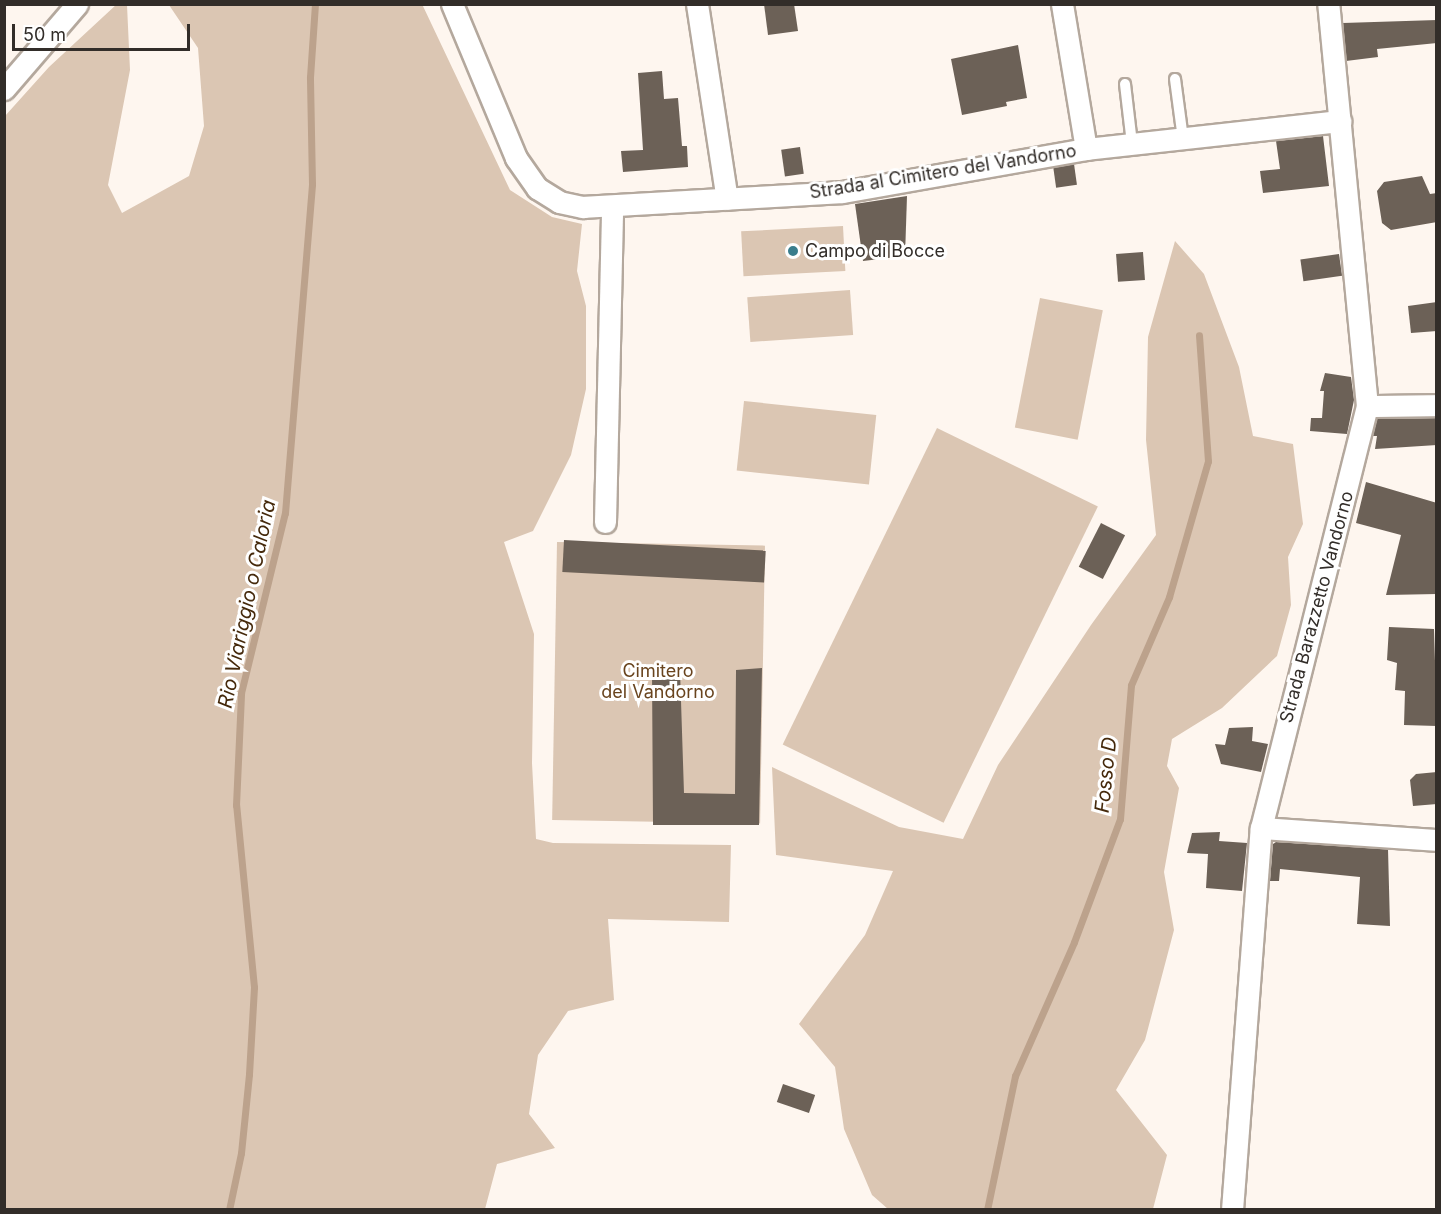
<!DOCTYPE html>
<style>
body{margin:0}
#map{position:relative;width:1441px;height:1214px;overflow:hidden;background:#fef6ef;font-family:Inter,sans-serif}
div>[style]{position:absolute}
[style*='--x']{left:calc(var(--x)*1px);top:calc(var(--y)*1px);width:calc(var(--w)*1px);rotate:calc(var(--a)*1deg)}
.green>*{inset:0;background:#dbc6b3;transform-origin:0 0}
.stream>*{height:7px;margin:-3.5px;padding:0 3.5px;transform-origin:3.5px;border-radius:3.5px;background:#bca28c}
.building>*{inset:0;background:#6c6157;transform-origin:0 0}
.roads{filter:drop-shadow(2px 0 #b4a89d) drop-shadow(-2px 0 #b4a89d) drop-shadow(0 2px #b4a89d) drop-shadow(0 -2px #b4a89d)}
.lane>*{height:10px;margin:-5px;padding:0 5px;transform-origin:5px;border-radius:5px;background:#fff}
.street>*{height:21px;margin:-10.5px;padding:0 10.5px;transform-origin:10.5px;border-radius:10.5px;background:#fff}
.dots>*{width:16px;height:16px;translate:-50% -50%;box-sizing:border-box;border:3px solid #fff;border-radius:50%}
span{translate:-50% -50%;white-space:nowrap;text-align:center;line-height:1.15;-webkit-text-stroke:6px #fff;paint-order:stroke}
.street-label{font-size:18px;color:#322d29}
.poi-label{font-size:18px;color:#322d29}
.left{translate:0 -50%;text-align:left}
.park-label{font-size:18px;color:#69441e}
.water-label{font-size:20px;color:#45290b;font-style:italic}
.frame{position:absolute;inset:0;border:6px solid #322d29;pointer-events:none}
.scale{position:absolute;left:12px;top:24px;width:178px;height:27px;box-sizing:border-box;border:3px solid #322d29;border-top:0;padding-left:8px;font-size:18px;line-height:21px;white-space:nowrap;color:#322d29;-webkit-text-stroke:4px #fff;paint-order:stroke}
</style>
<div id="map">
<div class="green">
<div style="clip-path:polygon(117px 4px,127px 5px,130px 70px,108px 185px,122px 213px,189px 176px,204px 126px,198px 48px,169px 5px,422px 4px,510px 190px,552px 217px,582px 224px,577px 271px,586px 306px,586px 389px,571px 455px,533px 531px,504px 542px,534px 634px,532px 763px,536px 839px,553px 843px,731px 845px,729px 922px,608px 919px,614px 1000px,568px 1011px,538px 1055px,529px 1114px,555px 1148px,497px 1164px,485px 1209px,5px 1209px,5px 116px,49px 67px)"></div>
<div style="left:843px;top:226px;width:45px;height:102px;rotate:87deg"></div>
<div style="clip-path:polygon(1175px 241px,1204px 274px,1239px 367px,1253px 436px,1293px 444px,1303px 524px,1288px 557px,1291px 605px,1277px 656px,1222px 708px,1172px 739px,1167px 766px,1179px 788px,1164px 872px,1174px 930px,1145px 1040px,1116px 1090px,1167px 1155px,1153px 1209px,888px 1209px,872px 1195px,844px 1129px,835px 1067px,799px 1024px,865px 935px,893px 871px,776px 855px,772px 767px,899px 827px,963px 839px,998px 765px,1091px 625px,1156px 535px,1146px 440px,1148px 337px)"></div>
<div style="left:850px;top:290px;width:45px;height:103px;rotate:86deg"></div>
<div style="left:1040px;top:298px;width:64px;height:132px;rotate:11deg"></div>
<div style="left:744px;top:401px;width:133px;height:70px;rotate:6deg"></div>
<div style="left:937px;top:428px;width:179px;height:352px;rotate:26deg"></div>
<div style="left:557px;top:542px;width:208px;height:278px;rotate:1deg"></div>
</div>
<div class="stream">
<div style="--x:229;--y:1210;--w:58;--a:-78.1"></div>
<div style="--x:241;--y:1153;--w:79;--a:-84.2"></div>
<div style="--x:249;--y:1074;--w:87;--a:-86.7"></div>
<div style="--x:254;--y:987;--w:183;--a:-95.6"></div>
<div style="--x:236;--y:805;--w:112;--a:-87.4"></div>
<div style="--x:241;--y:693;--w:185;--a:-76.3"></div>
<div style="--x:285;--y:513;--w:330;--a:-85.3"></div>
<div style="--x:312;--y:184;--w:107;--a:-91.1"></div>
<div style="--x:310;--y:77;--w:73;--a:-86.1"></div>
<div style="--x:987;--y:1210;--w:137;--a:-78.2"></div>
<div style="--x:1015;--y:1076;--w:146;--a:-66.2"></div>
<div style="--x:1074;--y:942;--w:131;--a:-69.5"></div>
<div style="--x:1120;--y:819;--w:134;--a:-85.3"></div>
<div style="--x:1131;--y:685;--w:96;--a:-66.6"></div>
<div style="--x:1169;--y:597;--w:141;--a:-74"></div>
<div style="--x:1208;--y:461;--w:126;--a:-94.1"></div>
</div>
<div class="building">
<div style="clip-path:polygon(764px 4px,794px 4px,798px 31px,768px 35px)"></div>
<div style="clip-path:polygon(1437px 20px,1437px 43px,1377px 49px,1378px 57px,1346px 61px,1343px 23px)"></div>
<div style="clip-path:polygon(1018px 45px,1027px 98px,1006px 102px,1007px 106px,962px 115px,951px 59px)"></div>
<div style="clip-path:polygon(662px 71px,664px 99px,678px 98px,682px 146px,687px 146px,688px 167px,623px 172px,621px 151px,643px 150px,638px 73px)"></div>
<div style="clip-path:polygon(1323px 136px,1329px 186px,1263px 193px,1260px 171px,1280px 169px,1276px 141px)"></div>
<div style="left:800px;top:147px;width:27px;height:19px;rotate:82deg"></div>
<div style="left:1074px;top:164px;width:21px;height:21px;rotate:82deg"></div>
<div style="clip-path:polygon(1422px 176px,1430px 194px,1437px 193px,1437px 222px,1391px 230px,1382px 223px,1377px 191px,1384px 182px)"></div>
<div style="clip-path:polygon(907px 196px,905px 256px,863px 261px,855px 204px)"></div>
<div style="left:1143px;top:252px;width:28px;height:27px;rotate:86deg"></div>
<div style="left:1339px;top:254px;width:22px;height:39px;rotate:82deg"></div>
<div style="clip-path:polygon(1437px 302px,1437px 331px,1411px 333px,1408px 306px)"></div>
<div style="clip-path:polygon(1325px 373px,1351px 377px,1354px 400px,1347px 434px,1310px 431px,1311px 418px,1322px 418px,1324px 391px,1320px 391px)"></div>
<div style="clip-path:polygon(1437px 418px,1437px 445px,1375px 449px,1377px 436px,1373px 436px,1377px 419px)"></div>
<div style="clip-path:polygon(1366px 482px,1437px 503px,1437px 594px,1386px 595px,1401px 535px,1356px 523px)"></div>
<div style="left:1101px;top:523px;width:27px;height:49px;rotate:27deg"></div>
<div style="left:564px;top:540px;width:202px;height:32px;rotate:3deg"></div>
<div style="clip-path:polygon(1389px 627px,1434px 629px,1437px 726px,1404px 725px,1405px 691px,1395px 690px,1397px 663px,1387px 660px)"></div>
<div style="clip-path:polygon(762px 668px,759px 825px,653px 825px,652px 672px,680px 670px,684px 793px,735px 794px,736px 670px)"></div>
<div style="clip-path:polygon(1253px 727px,1252px 741px,1268px 744px,1261px 772px,1221px 764px,1215px 744px,1225px 745px,1229px 728px)"></div>
<div style="clip-path:polygon(1437px 772px,1437px 804px,1413px 806px,1410px 780px,1416px 774px)"></div>
<div style="clip-path:polygon(1220px 832px,1219px 841px,1247px 843px,1242px 891px,1206px 888px,1208px 854px,1187px 853px,1192px 833px)"></div>
<div style="clip-path:polygon(1276px 842px,1388px 849px,1390px 926px,1357px 924px,1360px 877px,1280px 869px,1279px 881px,1270px 881px,1273px 844px)"></div>
<div style="left:783px;top:1084px;width:34px;height:19px;rotate:19deg"></div>
</div>
<div class="roads">
<div class="lane">
<div style="--x:1175;--y:79;--w:61;--a:82.4"></div>
<div style="--x:1125;--y:84;--w:60;--a:83.3"></div>
</div>
<div class="street">
<div style="--x:452;--y:4;--w:167;--a:67.4"></div>
<div style="--x:516;--y:158;--w:37;--a:55"></div>
<div style="--x:537;--y:188;--w:26;--a:32"></div>
<div style="--x:559;--y:202;--w:25;--a:12"></div>
<div style="--x:583;--y:207;--w:259;--a:-3.3"></div>
<div style="--x:842;--y:192;--w:248;--a:-10"></div>
<div style="--x:1086;--y:149;--w:256;--a:-6.3"></div>
<div style="--x:697;--y:4;--w:197;--a:81.3"></div>
<div style="--x:1062;--y:4;--w:147;--a:80.6"></div>
<div style="--x:4;--y:89;--w:112;--a:-49.3"></div>
<div style="--x:1367;--y:406;--w:69;--a:-0.8"></div>
<div style="--x:605;--y:522;--w:316;--a:-88.7"></div>
<div style="--x:1261;--y:828;--w:175;--a:3.9"></div>
<div style="--x:1232;--y:1210;--w:383;--a:-85.7"></div>
<div style="--x:1261;--y:828;--w:435;--a:-75.9"></div>
<div style="--x:1367;--y:406;--w:404;--a:-95.5"></div>
</div>
</div>
<div class="dots">
<div style="left:793px;top:251px;background:#397d8c"></div>
</div>
<div class="street-label">
<span style="left:943px;top:172px;rotate:-9deg">Strada al Cimitero del Vandorno</span>
<span style="left:1317px;top:607px;rotate:-75deg">Strada Barazzetto Vandorno</span>
</div>
<div class="poi-label">
<span class="left" style="left:805px;top:251px">Campo di Bocce</span>
</div>
<div class="park-label">
<span style="left:658px;top:682px">Cimitero<br>del Vandorno</span>
</div>
<div class="water-label">
<span style="left:247px;top:604px;rotate:-78deg">Rio Viariggio o Caloria</span>
<span style="left:1106px;top:775px;rotate:-84deg">Fosso D</span>
</div>
<div class="frame"></div>
<div class="scale">50 m</div>
</div>
